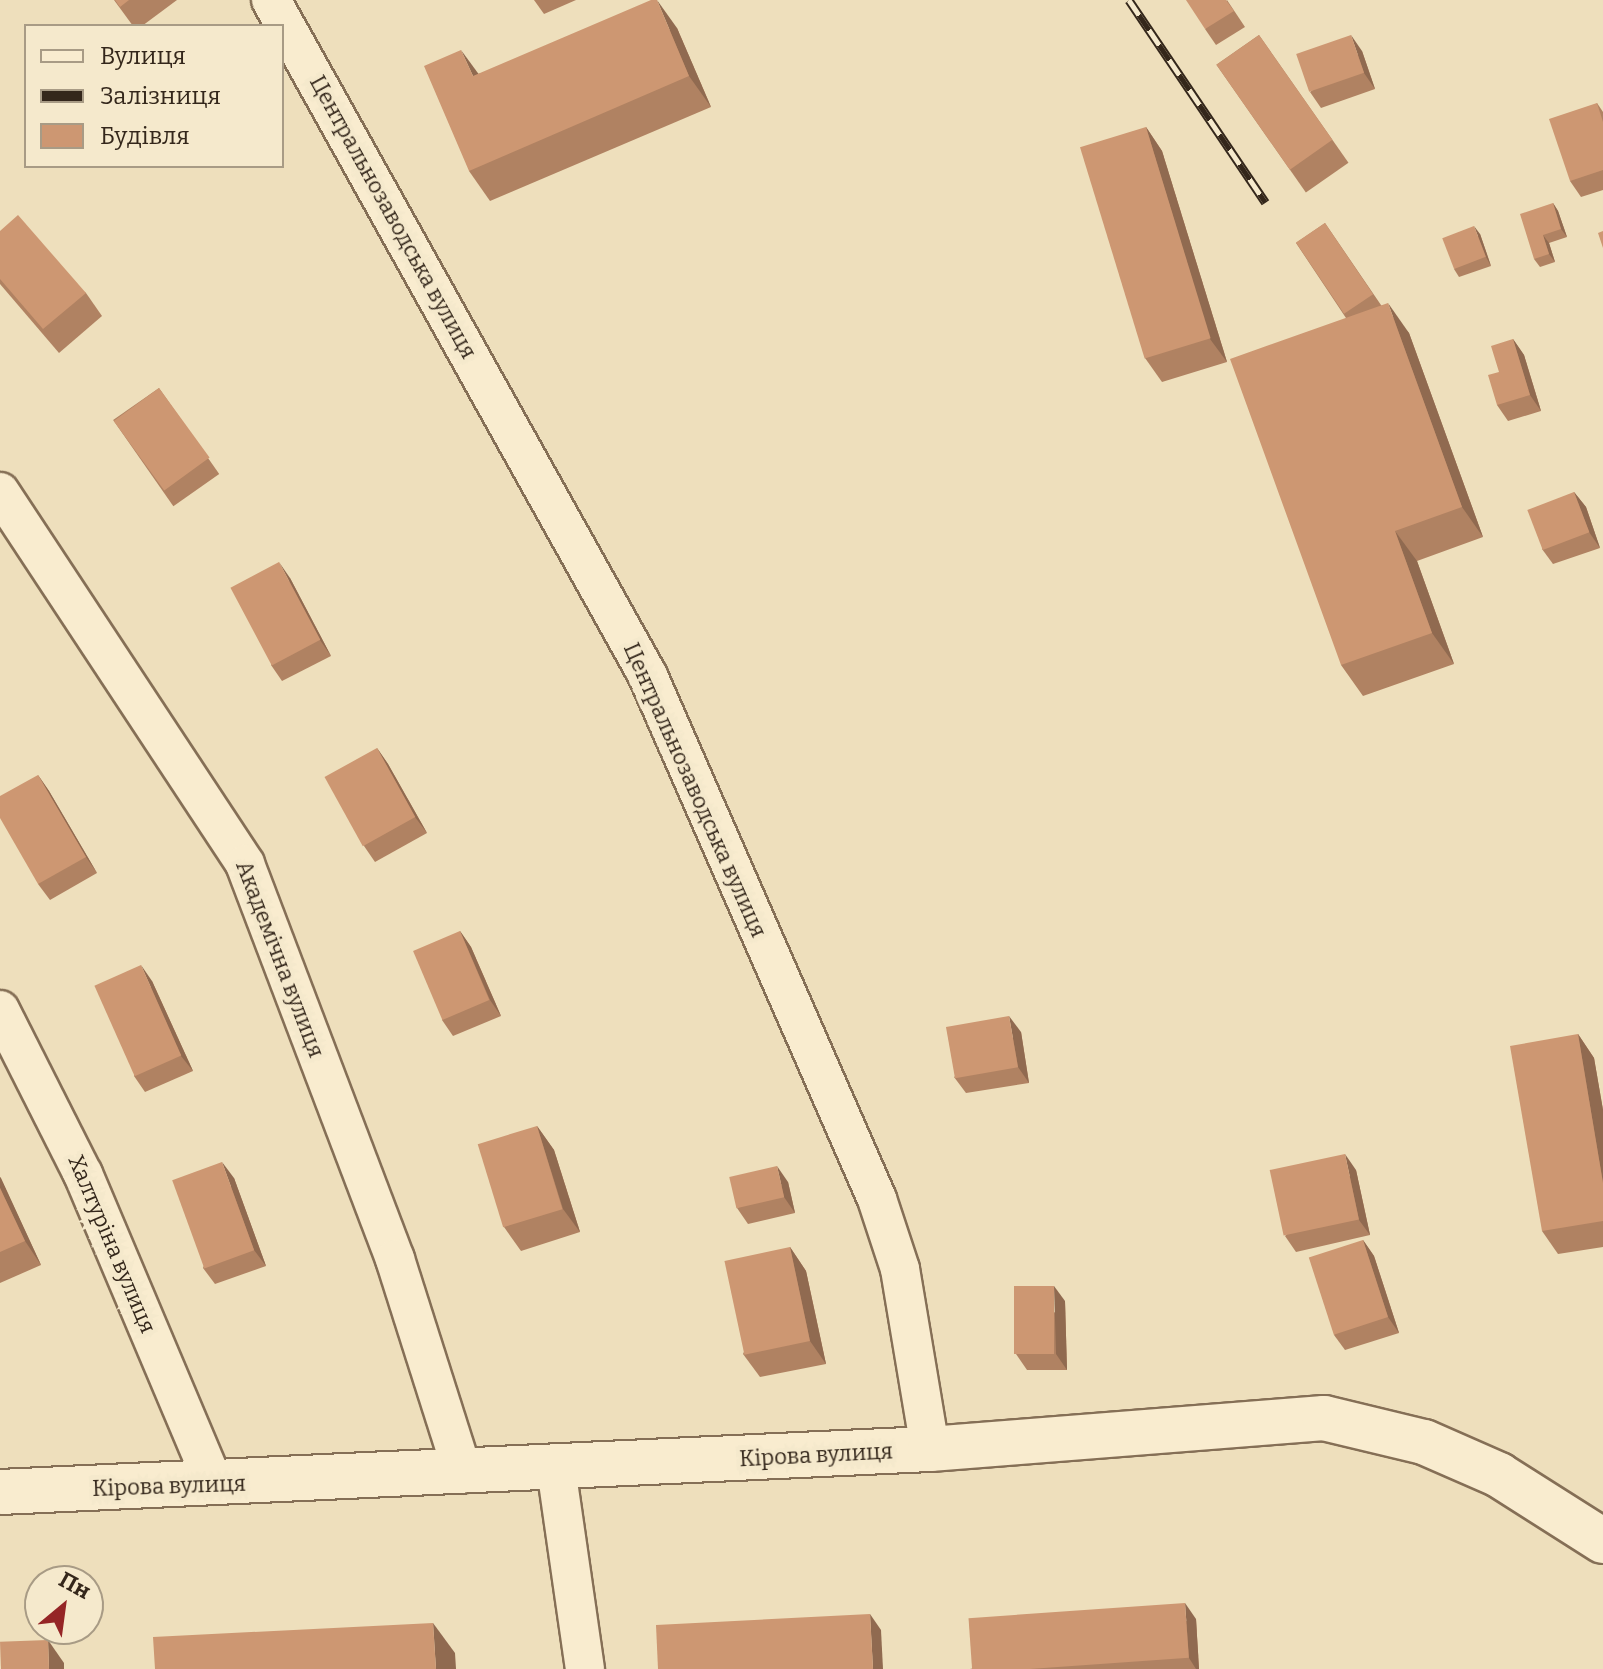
<!DOCTYPE html>
<meta charset="utf-8">
<style>
body{margin:0}
#map{position:relative;width:1603px;height:1669px;overflow:hidden;background:#eedfbc;font-family:Bitter,serif}
div>[style]{position:absolute}
[style*='--x']{left:calc(var(--x)*1px);top:calc(var(--y)*1px);width:calc(var(--w)*1px);rotate:calc(var(--a)*1deg)}
.roads{filter:drop-shadow(2px 0 #856f56) drop-shadow(-2px 0 #856f56) drop-shadow(0 2px #856f56) drop-shadow(0 -2px #856f56)}
.minor>*{height:38px;margin:-19px;padding:0 19px;transform-origin:19px;border-radius:19px;background:#f9eccf}
.secondary>*{height:44px;margin:-22px;padding:0 22px;transform-origin:22px;border-radius:22px;background:#f9eccf}
.rail>*{height:9px;margin-top:-4.5px;transform-origin:0;background:repeating-linear-gradient(90deg,#f5e9cc 0 18px,#34271b 0 36px);box-sizing:border-box;border-block:2px solid #34271b}
.wall>*{inset:0;background:#b08262;transform-origin:0 0}
.shaded-wall>*{inset:0;background:#906a50}
.building>*{inset:0;background:#cd9772;transform-origin:0 0}
span{translate:-50% -50%;white-space:nowrap;text-align:center;line-height:1.15;-webkit-text-stroke:8px #f5e9cc;paint-order:stroke}
.street-label{font-size:22px;color:#34271b}
.legend{position:absolute;left:24px;top:24px;width:260px;height:144px;box-sizing:border-box;background:#f5e9cc;border:2px solid #a89b85;margin:0;padding:10px 14px;list-style:none;font-size:24px;color:#34271b}
.legend li{display:flex;align-items:center;gap:16px;height:40px}
.legend b{width:40px;border:2px solid #a89b85}
.north{position:absolute;left:24px;top:1565px;width:80px;height:80px;box-sizing:border-box;background:#f5e9cc;border:2px solid #a89b85;border-radius:50%;rotate:29deg;font-size:22px;font-weight:700;line-height:32px;text-align:center;color:#34271b}
.north::after{content:'';display:block;margin:auto;width:28px;height:36px;background:#952526;clip-path:polygon(50% 0,100% 100%,50% 72%,0 100%)}
</style>
<div id="map">
<div class="roads">
<div class="minor">
<div style="--x:271;--y:0;--w:774;--a:60.85"></div>
<div style="--x:648;--y:676;--w:571;--a:66.35"></div>
<div style="--x:877;--y:1199;--w:74;--a:71.8"></div>
<div style="--x:900;--y:1269;--w:182;--a:80.5"></div>
<div style="--x:0;--y:492;--w:445;--a:56.6"></div>
<div style="--x:245;--y:864;--w:423;--a:69.2"></div>
<div style="--x:395;--y:1259;--w:225;--a:72.4"></div>
<div style="--x:0;--y:1010;--w:184;--a:63.2"></div>
<div style="--x:83;--y:1174;--w:337;--a:67.1"></div>
<div style="--x:556;--y:1468;--w:203;--a:81.8"></div>
</div>
<div class="secondary">
<div style="--x:0;--y:1492;--w:931;--a:-2.65"></div>
<div style="--x:930;--y:1449;--w:395;--a:-4.5"></div>
<div style="--x:1324;--y:1418;--w:103;--a:13.5"></div>
<div style="--x:1424;--y:1442;--w:82;--a:23.7"></div>
<div style="--x:1499;--y:1475;--w:123;--a:32.4"></div>
</div>
</div>
<div class="rail">
<div style="--x:1129;--y:0;--w:244;--a:56"></div>
</div>
<div class="wall">
<div style="clip-path:polygon(114px 0,177px 0,142px 26px,133px 26px)"></div>
<div style="clip-path:polygon(534px 0,576px 0,544px 14px)"></div>
<div style="clip-path:polygon(1227px 0,1245px 27px,1216px 45px,1205px 29px)"></div>
<div style="clip-path:polygon(677px 28px,711px 107px,490px 201px,469px 171px,478px 74px)"></div>
<div style="left:1259px;top:35px;width:156px;height:52px;rotate:55deg"></div>
<div style="clip-path:polygon(1362px 51px,1375px 89px,1321px 108px,1310px 92px)"></div>
<div style="clip-path:polygon(1597px 103px,1603px 112px,1603px 190px,1581px 197px,1570px 181px)"></div>
<div style="clip-path:polygon(1146px 127px,1162px 151px,1227px 362px,1162px 382px,1145px 358px)"></div>
<div style="clip-path:polygon(1553px 203px,1558px 211px,1567px 237px,1549px 243px,1555px 262px,1540px 267px,1534px 259px)"></div>
<div style="clip-path:polygon(1325px 223px,1381px 305px,1409px 333px,1483px 537px,1417px 561px,1454px 664px,1363px 696px,1341px 665px,1346px 318px,1296px 243px)"></div>
<div style="clip-path:polygon(0 231px,86px 293px,102px 316px,59px 353px,0 284px)"></div>
<div style="clip-path:polygon(1480px 234px,1491px 266px,1459px 277px,1454px 269px)"></div>
<div style="clip-path:polygon(1513px 339px,1524px 355px,1541px 411px,1508px 421px,1497px 405px,1499px 372px)"></div>
<div style="left:159px;top:388px;width:105px;height:56px;rotate:55deg"></div>
<div style="clip-path:polygon(1574px 492px,1586px 507px,1600px 548px,1553px 564px,1542px 549px)"></div>
<div style="clip-path:polygon(290px 578px,331px 656px,282px 681px,271px 665px)"></div>
<div style="clip-path:polygon(377px 748px,388px 764px,427px 833px,375px 862px,364px 846px)"></div>
<div style="clip-path:polygon(38px 775px,49px 791px,97px 873px,50px 900px,38px 884px)"></div>
<div style="clip-path:polygon(460px 931px,471px 947px,501px 1016px,453px 1036px,442px 1020px)"></div>
<div style="clip-path:polygon(152px 981px,193px 1071px,145px 1092px,134px 1076px)"></div>
<div style="clip-path:polygon(1021px 1032px,1029px 1083px,966px 1093px,954px 1077px)"></div>
<div style="clip-path:polygon(1578px 1034px,1594px 1058px,1603px 1110px,1603px 1247px,1558px 1254px,1542px 1231px)"></div>
<div style="clip-path:polygon(537px 1126px,554px 1150px,580px 1232px,521px 1251px,504px 1227px)"></div>
<div style="clip-path:polygon(1356px 1170px,1370px 1235px,1296px 1252px,1285px 1236px)"></div>
<div style="clip-path:polygon(0 1177px,41px 1265px,0 1283px)"></div>
<div style="clip-path:polygon(234px 1178px,266px 1266px,215px 1284px,203px 1268px)"></div>
<div style="clip-path:polygon(788px 1182px,795px 1213px,748px 1224px,737px 1208px)"></div>
<div style="clip-path:polygon(1363px 1240px,1374px 1256px,1399px 1333px,1345px 1350px,1334px 1335px)"></div>
<div style="clip-path:polygon(790px 1247px,806px 1271px,826px 1364px,760px 1377px,743px 1354px)"></div>
<div style="clip-path:polygon(1065px 1301px,1067px 1370px,1027px 1370px,1016px 1354px)"></div>
<div style="clip-path:polygon(1196px 1619px,1199px 1669px,970px 1669px)"></div>
</div>
<div class="shaded-wall">
<div style="clip-path:polygon(657px 0,677px 28px,711px 107px,689px 76px)"></div>
<div style="clip-path:polygon(1351px 35px,1362px 51px,1375px 89px,1364px 73px)"></div>
<div style="clip-path:polygon(461px 50px,483px 80px,473px 76px)"></div>
<div style="clip-path:polygon(1146px 127px,1162px 151px,1227px 362px,1210px 339px)"></div>
<div style="clip-path:polygon(1553px 203px,1558px 211px,1567px 237px,1561px 229px)"></div>
<div style="clip-path:polygon(1474px 226px,1480px 234px,1491px 266px,1486px 257px)"></div>
<div style="clip-path:polygon(1543px 235px,1549px 243px,1555px 262px,1549px 254px)"></div>
<div style="clip-path:polygon(1388px 303px,1409px 333px,1483px 537px,1462px 507px)"></div>
<div style="clip-path:polygon(1513px 339px,1524px 355px,1541px 411px,1530px 395px)"></div>
<div style="clip-path:polygon(1574px 492px,1586px 507px,1600px 548px,1589px 532px)"></div>
<div style="clip-path:polygon(1395px 531px,1417px 561px,1454px 664px,1432px 633px)"></div>
<div style="clip-path:polygon(279px 562px,290px 578px,331px 656px,320px 640px)"></div>
<div style="clip-path:polygon(377px 748px,388px 764px,427px 833px,415px 817px)"></div>
<div style="clip-path:polygon(38px 775px,49px 791px,97px 873px,86px 857px)"></div>
<div style="clip-path:polygon(460px 931px,471px 947px,501px 1016px,490px 1000px)"></div>
<div style="clip-path:polygon(141px 965px,152px 981px,193px 1071px,181px 1056px)"></div>
<div style="clip-path:polygon(1009px 1016px,1021px 1032px,1029px 1083px,1018px 1067px)"></div>
<div style="clip-path:polygon(1578px 1034px,1594px 1058px,1603px 1110px,1603px 1183px)"></div>
<div style="clip-path:polygon(537px 1126px,554px 1150px,580px 1232px,563px 1209px)"></div>
<div style="clip-path:polygon(1345px 1154px,1356px 1170px,1370px 1235px,1359px 1220px)"></div>
<div style="clip-path:polygon(222px 1162px,234px 1178px,266px 1266px,254px 1250px)"></div>
<div style="clip-path:polygon(777px 1166px,788px 1182px,795px 1213px,784px 1197px)"></div>
<div style="clip-path:polygon(0 1177px,1px 1178px,41px 1265px,25px 1241px,0 1188px)"></div>
<div style="clip-path:polygon(1363px 1240px,1374px 1256px,1399px 1333px,1388px 1317px)"></div>
<div style="clip-path:polygon(790px 1247px,806px 1271px,826px 1364px,810px 1341px)"></div>
<div style="clip-path:polygon(1054px 1286px,1065px 1301px,1067px 1370px,1056px 1354px)"></div>
<div style="clip-path:polygon(1185px 1603px,1196px 1619px,1199px 1669px,1196px 1669px,1189px 1658px)"></div>
<div style="clip-path:polygon(870px 1614px,881px 1630px,883px 1669px,873px 1669px)"></div>
<div style="clip-path:polygon(433px 1623px,455px 1653px,456px 1669px,436px 1669px)"></div>
<div style="clip-path:polygon(48px 1640px,64px 1663px,64px 1669px,49px 1669px)"></div>
</div>
<div class="building">
<div style="clip-path:polygon(115px 0,129px 0,120px 7px)"></div>
<div style="clip-path:polygon(651px 0,657px 0,689px 76px,469px 171px,424px 66px,461px 50px,473px 76px)"></div>
<div style="clip-path:polygon(1186px 0,1226px 0,1234px 11px,1205px 29px)"></div>
<div style="left:1259px;top:35px;width:128px;height:52px;rotate:55deg"></div>
<div style="left:1351px;top:35px;width:40px;height:58px;rotate:71deg"></div>
<div style="clip-path:polygon(1597px 103px,1603px 122px,1603px 170px,1570px 181px,1549px 119px)"></div>
<div style="left:1146px;top:127px;width:221px;height:69px;rotate:73deg"></div>
<div style="clip-path:polygon(1553px 203px,1561px 229px,1543px 235px,1549px 254px,1534px 259px,1520px 214px)"></div>
<div style="clip-path:polygon(18px 215px,86px 293px,43px 329px,0 279px,0 231px)"></div>
<div style="left:1325px;top:223px;width:86px;height:35px;rotate:56deg"></div>
<div style="left:1474px;top:226px;width:33px;height:34px;rotate:69deg"></div>
<div style="clip-path:polygon(1603px 231px,1603px 248px,1598px 233px)"></div>
<div style="clip-path:polygon(1388px 303px,1462px 507px,1395px 531px,1432px 633px,1341px 665px,1230px 359px)"></div>
<div style="clip-path:polygon(1513px 339px,1530px 395px,1497px 405px,1488px 375px,1499px 372px,1491px 346px)"></div>
<div style="left:159px;top:388px;width:86px;height:56px;rotate:54deg"></div>
<div style="left:1574px;top:492px;width:43px;height:50px;rotate:69deg"></div>
<div style="left:279px;top:562px;width:88px;height:55px;rotate:62deg"></div>
<div style="left:377px;top:748px;width:79px;height:60px;rotate:61deg"></div>
<div style="clip-path:polygon(38px 775px,86px 857px,38px 884px,0 818px,0 796px)"></div>
<div style="left:460px;top:931px;width:75px;height:51px;rotate:67deg"></div>
<div style="left:141px;top:965px;width:99px;height:51px;rotate:66deg"></div>
<div style="left:1009px;top:1016px;width:52px;height:64px;rotate:80deg"></div>
<div style="clip-path:polygon(1578px 1034px,1603px 1183px,1603px 1221px,1542px 1231px,1510px 1046px)"></div>
<div style="left:537px;top:1126px;width:87px;height:62px;rotate:73deg"></div>
<div style="left:1345px;top:1154px;width:67px;height:77px;rotate:78deg"></div>
<div style="left:222px;top:1162px;width:94px;height:53px;rotate:70deg"></div>
<div style="left:777px;top:1166px;width:32px;height:49px;rotate:77deg"></div>
<div style="clip-path:polygon(0 1188px,25px 1241px,0 1252px)"></div>
<div style="left:1363px;top:1240px;width:81px;height:57px;rotate:72deg"></div>
<div style="left:790px;top:1247px;width:96px;height:67px;rotate:78deg"></div>
<div style="left:1014px;top:1286px;width:40px;height:68px"></div>
<div style="left:1185px;top:1603px;width:55px;height:217px;rotate:86deg"></div>
<div style="clip-path:polygon(870px 1614px,873px 1669px,658px 1669px,656px 1625px)"></div>
<div style="clip-path:polygon(433px 1623px,436px 1669px,155px 1669px,153px 1637px)"></div>
<div style="left:48px;top:1640px;width:29px;height:48px;rotate:88deg"></div>
</div>
<div class="street-label">
<span style="left:393px;top:217px;rotate:61deg">Центральнозаводська вулиця</span>
<span style="left:695px;top:790px;rotate:66deg">Центральнозаводська вулиця</span>
<span style="left:280px;top:959px;rotate:69deg">Академічна вулиця</span>
<span style="left:112px;top:1244px;rotate:67deg">Халтуріна вулиця</span>
<span style="left:816px;top:1455px;rotate:-3deg">Кірова вулиця</span>
<span style="left:169px;top:1486px;rotate:-2deg">Кірова вулиця</span>
</div>
<ul class="legend">
<li><b style="height:10px;background:#f9eccf"></b>Вулиця</li>
<li><b style="height:10px;background:#34271b"></b>Залізниця</li>
<li><b style="height:22px;background:#cd9772"></b>Будівля</li>
</ul>
<div class="north">Пн</div>
</div>
